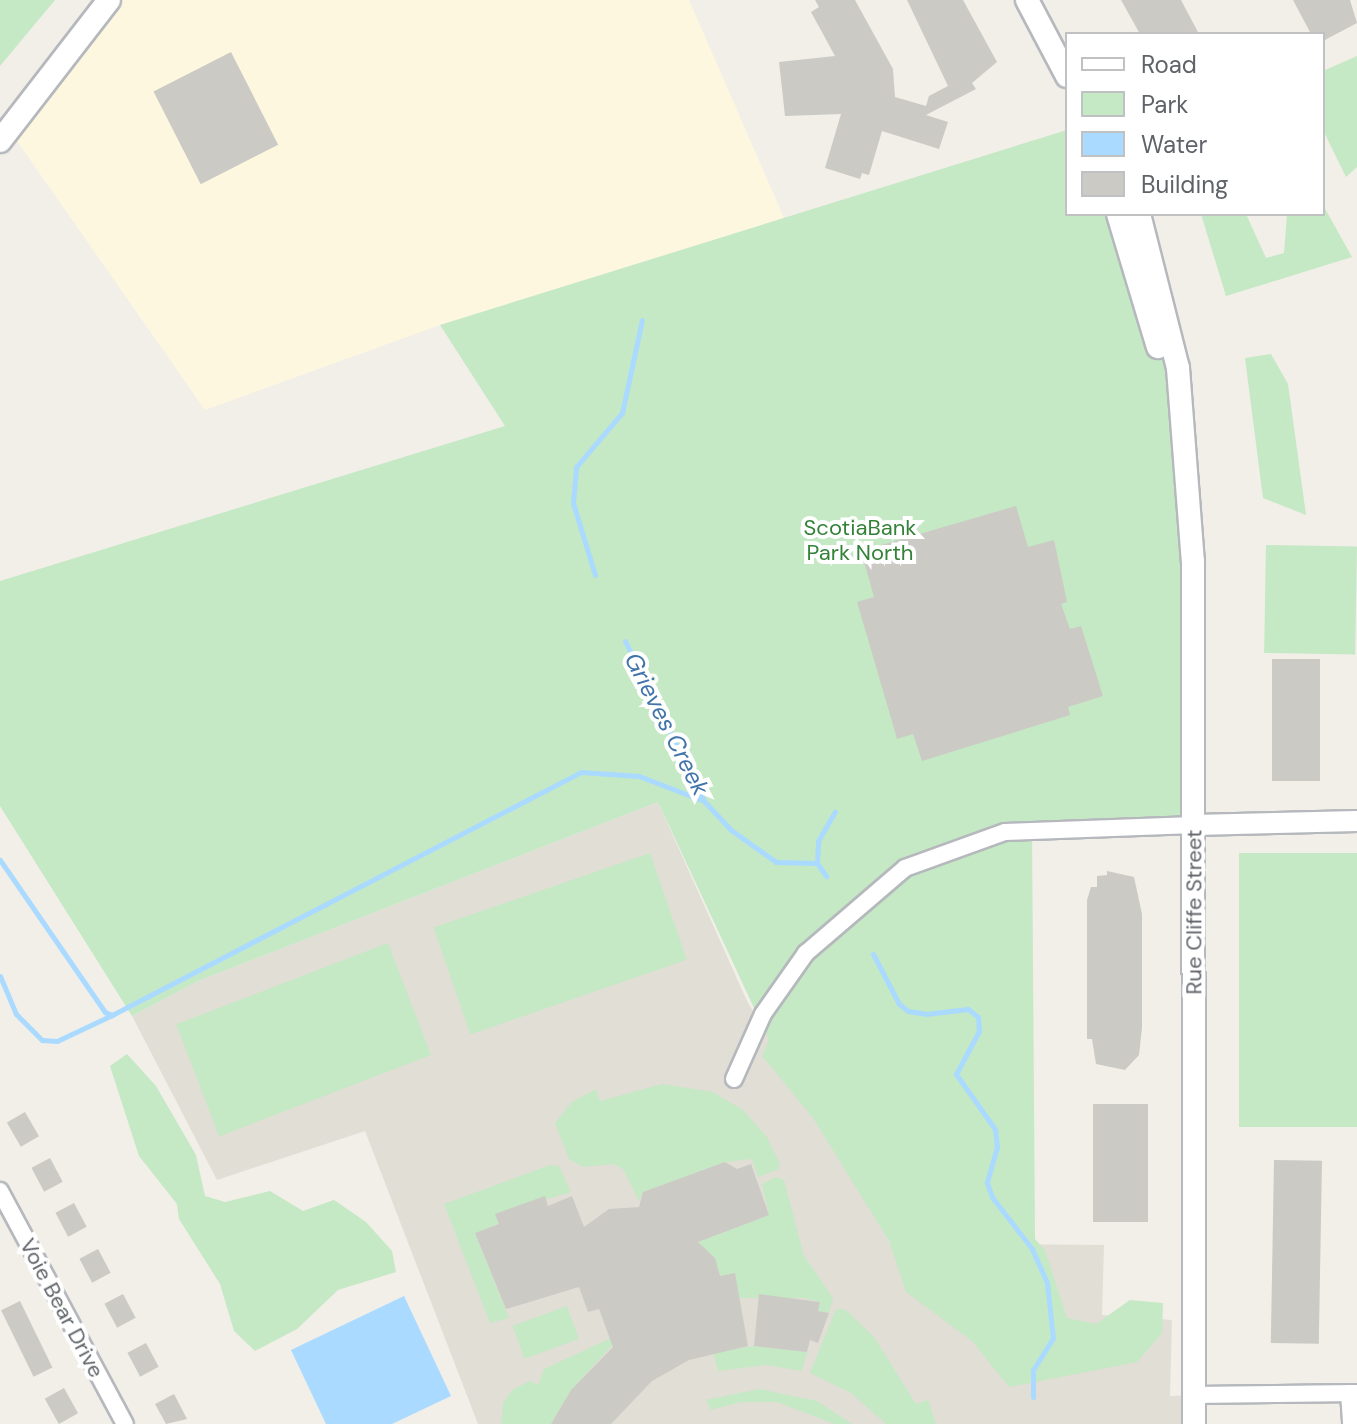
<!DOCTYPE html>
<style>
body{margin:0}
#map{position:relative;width:1357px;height:1424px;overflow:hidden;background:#f1efe8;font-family:"DM Sans",sans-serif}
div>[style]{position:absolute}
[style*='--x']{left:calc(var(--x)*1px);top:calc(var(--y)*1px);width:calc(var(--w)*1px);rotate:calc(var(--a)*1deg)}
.commercial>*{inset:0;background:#fef7e0}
.education>*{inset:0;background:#e1ded6}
.green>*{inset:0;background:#c5e8c5;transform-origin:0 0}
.water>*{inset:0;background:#aadaff}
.stream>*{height:5px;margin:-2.5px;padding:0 2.5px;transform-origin:2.5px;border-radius:2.5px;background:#aadaff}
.building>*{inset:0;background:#cccac5;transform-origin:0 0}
.roads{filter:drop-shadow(2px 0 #b5b8bc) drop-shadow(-2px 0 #b5b8bc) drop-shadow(0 2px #b5b8bc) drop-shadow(0 -2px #b5b8bc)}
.minor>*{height:16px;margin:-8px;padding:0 8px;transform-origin:8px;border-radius:8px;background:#fff}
.tertiary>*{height:20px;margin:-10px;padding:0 10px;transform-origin:10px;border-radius:10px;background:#fff}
.secondary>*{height:22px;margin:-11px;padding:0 11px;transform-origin:11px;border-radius:11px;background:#fff}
span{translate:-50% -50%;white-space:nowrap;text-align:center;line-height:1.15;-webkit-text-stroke:8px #fff;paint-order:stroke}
.park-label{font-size:22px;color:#348238}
.street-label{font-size:22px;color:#5f6368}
.water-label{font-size:24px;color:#4174aa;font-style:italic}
.legend{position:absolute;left:1065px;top:32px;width:260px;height:184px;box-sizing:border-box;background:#fff;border:2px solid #bfc1c3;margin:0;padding:10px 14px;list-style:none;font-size:24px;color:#5f6368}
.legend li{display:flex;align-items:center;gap:16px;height:40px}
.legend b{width:40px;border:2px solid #bfc1c3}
</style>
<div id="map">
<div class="commercial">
<div style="clip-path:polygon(109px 0,689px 0,784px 218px,440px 325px,205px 410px,10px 131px)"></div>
</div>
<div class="education">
<div style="clip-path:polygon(658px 802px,747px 1001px,890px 1243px,1104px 1245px,1102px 1315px,1172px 1320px,1170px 1396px,1194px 1395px,1194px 1424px,478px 1424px,365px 1131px,217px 1180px,132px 1016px,198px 981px)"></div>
</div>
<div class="green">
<div style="clip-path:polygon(0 0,55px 0,0 66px)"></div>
<div style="clip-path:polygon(1357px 56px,1357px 167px,1346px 177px,1323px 130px,1323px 71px)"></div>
<div style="clip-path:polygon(1067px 130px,1067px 214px,1118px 214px,1177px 401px,1194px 825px,1032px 830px,1035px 1239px,1045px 1250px,1067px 1318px,1096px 1324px,1130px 1300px,1163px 1303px,1162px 1333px,1137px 1362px,1009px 1387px,972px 1341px,906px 1292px,889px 1241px,813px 1118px,762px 1056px,769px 1040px,658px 802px,198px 981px,132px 1016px,0 806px,0 581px,505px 426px,440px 325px)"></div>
<div style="clip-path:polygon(1323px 205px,1352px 257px,1226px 296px,1201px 214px,1246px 214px,1266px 258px,1284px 253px,1287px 214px,1323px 214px)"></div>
<div style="clip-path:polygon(1271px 354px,1288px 384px,1306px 515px,1263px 498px,1245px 358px)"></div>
<div style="left:1266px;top:545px;width:91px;height:108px;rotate:1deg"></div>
<div style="left:650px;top:853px;width:113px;height:229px;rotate:71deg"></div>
<div style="left:1357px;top:853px;width:274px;height:118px;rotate:90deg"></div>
<div style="left:388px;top:943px;width:120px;height:227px;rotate:69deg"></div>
<div style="clip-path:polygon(127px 1054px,156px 1086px,196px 1155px,205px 1196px,225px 1202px,270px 1191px,303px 1211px,334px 1200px,366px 1222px,392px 1251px,396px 1272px,338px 1290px,297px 1329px,255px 1351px,234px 1331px,220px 1284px,179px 1219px,177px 1204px,139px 1156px,110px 1066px)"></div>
<div style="clip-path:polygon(662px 1084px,713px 1092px,743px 1110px,767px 1137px,780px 1164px,777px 1170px,758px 1177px,752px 1159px,725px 1162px,643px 1192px,639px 1201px,623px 1169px,613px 1164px,583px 1167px,569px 1159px,555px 1123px,572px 1102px,596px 1089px,600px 1101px)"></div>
<div style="clip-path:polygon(550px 1165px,559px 1166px,571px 1192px,496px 1214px,499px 1224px,475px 1233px,509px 1318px,490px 1323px,444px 1204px)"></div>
<div style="clip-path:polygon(776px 1177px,784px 1180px,804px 1256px,833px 1298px,829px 1313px,818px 1311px,820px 1302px,804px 1298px,721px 1298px,715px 1258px,687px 1246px,769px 1215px,762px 1184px)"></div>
<div style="left:567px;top:1306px;width:35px;height:58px;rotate:70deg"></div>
<div style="clip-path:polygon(836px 1309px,846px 1310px,874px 1337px,916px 1404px,928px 1400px,936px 1424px,886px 1424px,851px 1393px,810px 1373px)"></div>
<div style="clip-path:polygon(624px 1332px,571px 1390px,551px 1424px,501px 1424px,503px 1403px,512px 1390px,530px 1381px,538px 1385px,544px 1369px)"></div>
<div style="clip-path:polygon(754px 1346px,807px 1352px,802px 1371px,767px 1365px,718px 1371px,713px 1352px)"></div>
<div style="clip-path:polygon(759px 1389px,817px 1401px,852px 1424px,834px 1424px,777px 1402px,741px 1402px,711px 1410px,706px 1400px)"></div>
</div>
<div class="water">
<div style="clip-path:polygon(404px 1296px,451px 1396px,392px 1424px,326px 1424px,291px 1350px)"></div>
</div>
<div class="stream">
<div style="--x:595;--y:575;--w:75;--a:-107"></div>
<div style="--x:573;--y:503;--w:36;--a:-85"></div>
<div style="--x:576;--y:467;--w:71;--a:-49.6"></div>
<div style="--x:622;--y:413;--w:95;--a:-77.9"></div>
<div style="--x:625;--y:641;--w:178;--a:63.7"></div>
<div style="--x:704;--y:801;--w:40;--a:47"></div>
<div style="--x:731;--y:830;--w:55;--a:35.4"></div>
<div style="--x:776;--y:862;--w:41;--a:1.4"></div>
<div style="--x:817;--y:863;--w:16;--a:55"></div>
<div style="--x:0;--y:860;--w:185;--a:55.4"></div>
<div style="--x:105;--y:1012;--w:8;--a:23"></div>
<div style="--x:112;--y:1015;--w:528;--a:-27.39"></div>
<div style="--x:581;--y:772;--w:58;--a:3.9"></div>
<div style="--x:639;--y:776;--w:70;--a:21"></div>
<div style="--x:817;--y:863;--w:22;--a:-87"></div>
<div style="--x:818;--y:841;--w:34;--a:-60"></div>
<div style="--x:873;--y:954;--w:56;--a:62.5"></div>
<div style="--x:899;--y:1004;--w:11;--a:38"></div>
<div style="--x:908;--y:1011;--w:18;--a:9"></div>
<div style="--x:926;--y:1014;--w:42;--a:-6.8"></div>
<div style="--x:968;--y:1009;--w:13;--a:39"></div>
<div style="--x:978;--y:1017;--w:14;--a:86"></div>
<div style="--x:979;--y:1031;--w:49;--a:118.1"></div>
<div style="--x:956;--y:1074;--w:67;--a:54.7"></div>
<div style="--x:995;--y:1129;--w:18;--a:84"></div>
<div style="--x:997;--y:1147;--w:37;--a:106"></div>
<div style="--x:987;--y:1183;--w:15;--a:70"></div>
<div style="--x:992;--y:1197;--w:66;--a:52.4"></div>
<div style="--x:1032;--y:1249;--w:37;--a:66"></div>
<div style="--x:1047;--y:1283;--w:55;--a:83.8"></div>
<div style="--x:1053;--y:1338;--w:38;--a:122"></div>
<div style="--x:1033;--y:1370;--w:27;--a:90"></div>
<div style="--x:0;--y:976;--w:41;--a:67.2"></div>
<div style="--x:16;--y:1014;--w:37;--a:45"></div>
<div style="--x:42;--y:1040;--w:15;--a:4"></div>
<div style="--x:57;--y:1041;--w:61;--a:-25.3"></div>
</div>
<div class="building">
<div style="clip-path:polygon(815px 0,855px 0,893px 69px,895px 97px,926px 106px,929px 96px,948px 86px,907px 0,963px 0,997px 62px,972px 83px,976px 89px,926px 115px,948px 122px,939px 149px,882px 131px,869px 175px,862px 173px,860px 179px,825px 168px,841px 114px,785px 116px,779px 62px,835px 56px,811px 12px,819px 7px)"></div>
<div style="clip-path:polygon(1121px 0,1181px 0,1199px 34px,1140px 34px)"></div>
<div style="clip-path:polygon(1293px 0,1350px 0,1357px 23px,1323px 41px,1323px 34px,1311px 34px)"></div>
<div style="left:231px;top:52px;width:104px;height:87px;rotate:63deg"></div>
<div style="clip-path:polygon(1016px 506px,1028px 547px,1054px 540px,1067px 602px,1061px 604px,1070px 629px,1081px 626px,1103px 696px,1068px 707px,1070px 715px,922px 761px,913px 734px,897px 739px,891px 718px,857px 602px,874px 597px,861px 551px)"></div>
<div style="left:1272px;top:659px;width:48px;height:122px"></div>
<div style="clip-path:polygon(1107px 871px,1134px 877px,1142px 914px,1142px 1028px,1139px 1055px,1125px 1070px,1096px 1064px,1092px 1039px,1087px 1039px,1087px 900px,1091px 887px,1097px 887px,1097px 876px,1107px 875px)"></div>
<div style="left:1093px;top:1104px;width:55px;height:118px"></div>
<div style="left:25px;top:1112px;width:28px;height:21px;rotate:60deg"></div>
<div style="left:50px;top:1158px;width:27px;height:21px;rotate:62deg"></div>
<div style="left:1274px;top:1160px;width:48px;height:183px;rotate:1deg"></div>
<div style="clip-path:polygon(725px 1162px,737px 1169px,751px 1164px,769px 1215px,698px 1242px,715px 1258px,720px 1276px,735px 1273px,748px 1346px,689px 1360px,652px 1381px,611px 1424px,551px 1424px,571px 1390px,613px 1347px,599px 1309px,588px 1312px,579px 1287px,506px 1309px,475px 1233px,499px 1224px,495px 1214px,545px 1196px,548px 1206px,572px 1196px,584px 1227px,609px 1209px,639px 1207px,643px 1192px)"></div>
<div style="left:74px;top:1203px;width:27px;height:21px;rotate:62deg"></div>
<div style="left:98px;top:1249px;width:27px;height:21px;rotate:62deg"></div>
<div style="left:123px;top:1294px;width:27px;height:21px;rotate:62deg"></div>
<div style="clip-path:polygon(759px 1294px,820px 1302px,818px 1311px,829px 1313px,818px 1343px,810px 1340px,807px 1352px,754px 1346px)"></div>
<div style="left:20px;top:1301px;width:74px;height:21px;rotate:64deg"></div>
<div style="left:146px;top:1343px;width:27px;height:21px;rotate:62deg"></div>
<div style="left:64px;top:1388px;width:29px;height:22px;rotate:61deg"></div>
<div style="clip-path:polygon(174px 1394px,187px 1419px,166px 1424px,155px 1404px)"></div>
</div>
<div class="roads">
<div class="minor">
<div style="--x:734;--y:1079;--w:71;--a:-66"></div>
<div style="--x:763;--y:1014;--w:75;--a:-54.8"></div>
<div style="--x:806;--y:953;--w:130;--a:-40.6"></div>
<div style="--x:905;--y:868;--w:106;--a:-19.8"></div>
<div style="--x:1005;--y:832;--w:189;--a:-2.1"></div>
<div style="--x:0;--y:1191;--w:264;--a:61.8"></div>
<div style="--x:1349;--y:1393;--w:31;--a:86"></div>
<div style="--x:1194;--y:1395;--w:163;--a:-0.7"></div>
</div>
<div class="tertiary">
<div style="--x:1194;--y:825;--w:163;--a:-1.4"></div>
</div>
<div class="secondary">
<div style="--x:1027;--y:0;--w:86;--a:62.2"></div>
<div style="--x:0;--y:141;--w:178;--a:-52.3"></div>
<div style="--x:1118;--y:214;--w:139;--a:73.3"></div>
<div style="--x:1139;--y:214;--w:159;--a:75.8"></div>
<div style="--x:1178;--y:368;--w:194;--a:85.6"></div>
<div style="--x:1193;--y:561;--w:863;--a:89.93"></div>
</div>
</div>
<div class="park-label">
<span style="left:860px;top:540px">ScotiaBank<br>Park North</span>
</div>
<div class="street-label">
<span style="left:1194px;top:912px;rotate:-90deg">Rue Cliffe Street</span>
<span style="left:62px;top:1308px;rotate:62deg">Voie Bear Drive</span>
</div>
<div class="water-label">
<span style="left:667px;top:724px;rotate:63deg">Grieves Creek</span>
</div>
<ul class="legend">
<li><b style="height:10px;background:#fff"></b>Road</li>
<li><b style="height:22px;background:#c5e8c5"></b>Park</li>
<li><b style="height:22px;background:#aadaff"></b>Water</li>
<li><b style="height:22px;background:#cccac5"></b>Building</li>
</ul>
</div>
